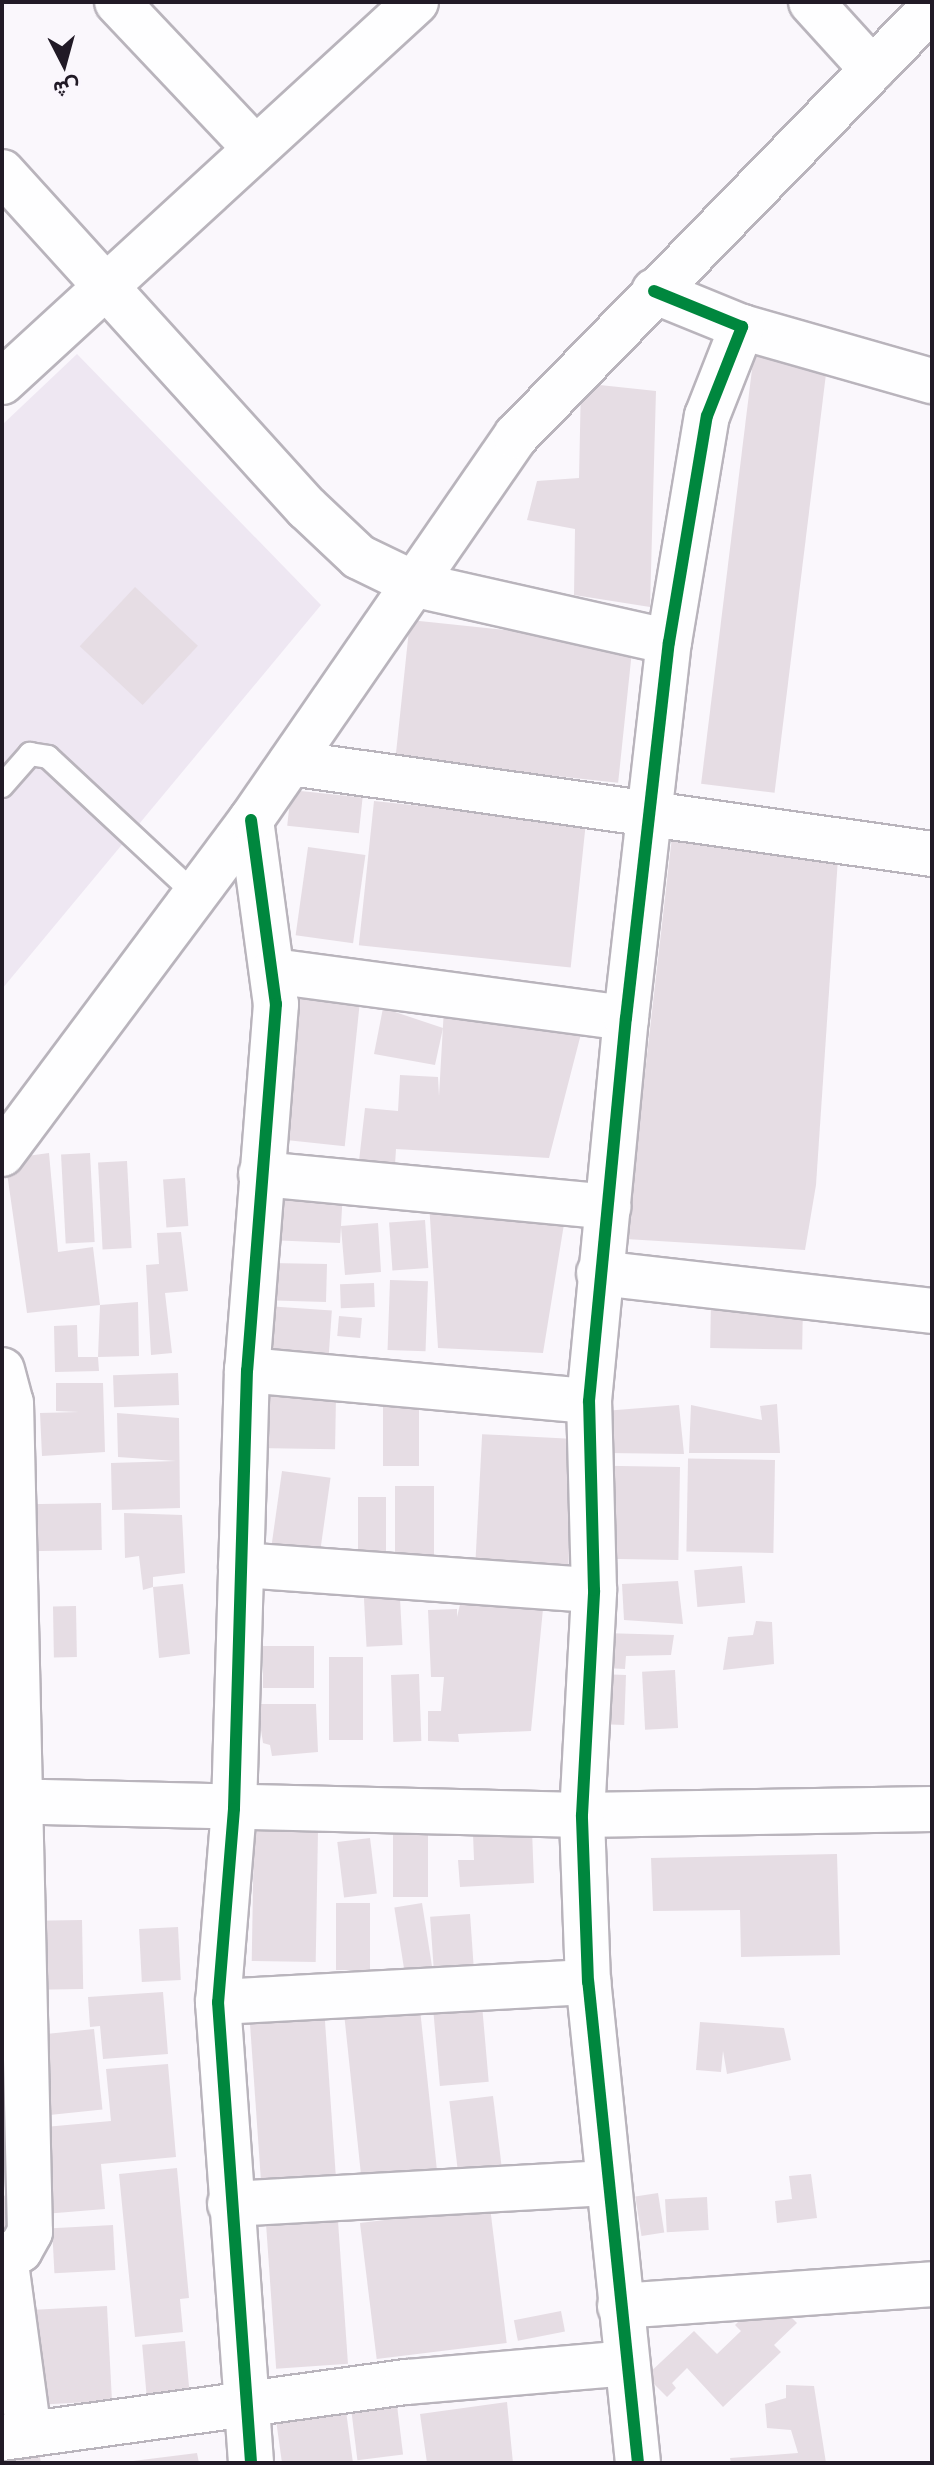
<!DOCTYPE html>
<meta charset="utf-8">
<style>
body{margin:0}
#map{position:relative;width:934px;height:2465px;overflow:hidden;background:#faf7fc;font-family:Poppins,Vazirmatn,sans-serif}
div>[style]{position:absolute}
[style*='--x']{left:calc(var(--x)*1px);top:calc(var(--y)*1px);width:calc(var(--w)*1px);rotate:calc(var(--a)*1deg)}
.built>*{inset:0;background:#eee7f2}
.building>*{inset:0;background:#e6dde4;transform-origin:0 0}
.roads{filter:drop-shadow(2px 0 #b9b4bc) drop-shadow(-2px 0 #b9b4bc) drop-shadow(0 2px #b9b4bc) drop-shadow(0 -2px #b9b4bc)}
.service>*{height:22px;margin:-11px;padding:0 11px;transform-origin:11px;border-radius:11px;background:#fefeff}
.minor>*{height:44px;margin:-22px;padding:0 22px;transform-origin:22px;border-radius:22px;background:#fefeff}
.cycleway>*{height:12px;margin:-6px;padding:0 6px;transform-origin:6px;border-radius:6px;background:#00873e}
span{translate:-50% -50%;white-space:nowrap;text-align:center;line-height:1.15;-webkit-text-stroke:6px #faf6fd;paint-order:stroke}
.frame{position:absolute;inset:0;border:4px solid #211a26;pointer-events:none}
.north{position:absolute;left:24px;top:24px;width:80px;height:80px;-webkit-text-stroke:6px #faf6fd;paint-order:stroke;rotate:174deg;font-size:22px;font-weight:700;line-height:32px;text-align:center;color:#211a26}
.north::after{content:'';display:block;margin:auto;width:28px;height:36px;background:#211a26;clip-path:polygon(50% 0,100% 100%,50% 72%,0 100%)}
</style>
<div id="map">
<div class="built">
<div style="clip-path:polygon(77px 354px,321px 605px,2px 989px,2px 425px)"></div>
</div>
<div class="building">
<div style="left:754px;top:353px;width:74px;height:434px;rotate:7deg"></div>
<div style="clip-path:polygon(581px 383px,656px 391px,650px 607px,574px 595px,575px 529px,527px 520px,537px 481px,579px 478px)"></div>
<div style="left:135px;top:587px;width:86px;height:81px;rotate:43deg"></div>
<div style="left:410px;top:620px;width:224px;height:140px;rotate:6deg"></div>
<div style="left:291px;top:790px;width:72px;height:36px;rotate:6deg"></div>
<div style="left:374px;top:801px;width:213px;height:145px;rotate:6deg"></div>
<div style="clip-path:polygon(673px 828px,838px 858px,816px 1185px,805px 1250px,626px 1239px)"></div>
<div style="left:308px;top:847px;width:58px;height:89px;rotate:8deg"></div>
<div style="left:360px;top:1001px;width:146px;height:66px;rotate:96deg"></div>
<div style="clip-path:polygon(383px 1008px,443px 1028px,435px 1065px,374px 1054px)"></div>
<div style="clip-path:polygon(444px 1008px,583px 1026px,549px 1158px,396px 1149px,395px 1165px,359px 1161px,365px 1108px,398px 1111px,400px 1075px,438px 1077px,439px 1096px)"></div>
<div style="clip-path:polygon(49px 1153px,58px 1252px,93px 1247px,100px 1305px,27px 1313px,5px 1159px)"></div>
<div style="left:90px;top:1153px;width:89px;height:29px;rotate:87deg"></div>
<div style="left:127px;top:1161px;width:87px;height:29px;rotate:87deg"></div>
<div style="left:185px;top:1178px;width:48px;height:22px;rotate:86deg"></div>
<div style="clip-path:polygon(271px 1187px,343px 1190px,341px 1226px,378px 1223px,381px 1272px,345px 1275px,341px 1227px,340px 1243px,268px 1240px)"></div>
<div style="clip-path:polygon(429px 1202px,564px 1224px,543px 1353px,438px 1348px)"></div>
<div style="left:425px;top:1220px;width:48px;height:36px;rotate:86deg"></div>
<div style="clip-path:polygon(181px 1232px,188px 1291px,165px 1293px,172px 1353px,151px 1355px,146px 1265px,159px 1264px,157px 1233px)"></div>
<div style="clip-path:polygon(270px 1263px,327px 1264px,326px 1302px,257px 1300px)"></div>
<div style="left:390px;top:1280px;width:38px;height:70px;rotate:2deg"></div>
<div style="left:374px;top:1283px;width:24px;height:34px;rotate:88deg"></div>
<div style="left:711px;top:1301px;width:92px;height:47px;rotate:1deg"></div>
<div style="clip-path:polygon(138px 1302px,139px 1356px,98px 1357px,99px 1371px,55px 1372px,54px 1326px,77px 1325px,78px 1357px,98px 1357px,100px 1305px)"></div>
<div style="left:266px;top:1306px;width:66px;height:47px;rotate:4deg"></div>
<div style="left:339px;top:1316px;width:23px;height:20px;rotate:5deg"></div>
<div style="left:178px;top:1373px;width:32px;height:65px;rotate:88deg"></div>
<div style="clip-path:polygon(56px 1383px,103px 1383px,105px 1452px,42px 1456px,40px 1413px,79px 1412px,56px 1411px)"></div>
<div style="left:257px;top:1395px;width:79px;height:53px;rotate:1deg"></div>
<div style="left:383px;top:1398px;width:36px;height:68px"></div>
<div style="clip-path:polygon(777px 1404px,780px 1453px,689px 1453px,691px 1405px,762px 1420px,760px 1406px)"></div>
<div style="clip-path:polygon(679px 1405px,684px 1454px,608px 1453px,604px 1411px)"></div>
<div style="clip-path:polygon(117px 1413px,179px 1418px,180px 1508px,112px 1510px,111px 1463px,176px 1461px,118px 1457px)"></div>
<div style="left:575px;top:1439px;width:127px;height:93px;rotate:93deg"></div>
<div style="left:775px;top:1460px;width:93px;height:87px;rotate:91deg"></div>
<div style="left:680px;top:1467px;width:93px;height:74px;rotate:91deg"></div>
<div style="left:282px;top:1471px;width:49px;height:79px;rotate:8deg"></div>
<div style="left:395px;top:1486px;width:39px;height:72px"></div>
<div style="left:358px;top:1497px;width:28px;height:69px"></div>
<div style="left:101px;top:1503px;width:47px;height:75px;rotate:89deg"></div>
<div style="clip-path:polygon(124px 1513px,182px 1515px,185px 1573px,153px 1577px,153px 1587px,183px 1584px,190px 1654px,159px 1658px,153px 1587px,143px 1590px,139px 1556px,125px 1558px)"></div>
<div style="left:742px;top:1566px;width:37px;height:48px;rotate:85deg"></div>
<div style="left:399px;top:1579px;width:66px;height:36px;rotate:87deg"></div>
<div style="clip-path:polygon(678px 1581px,683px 1624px,624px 1620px,622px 1584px)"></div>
<div style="clip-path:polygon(463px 1592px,543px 1609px,531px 1731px,458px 1734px,459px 1742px,428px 1741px,428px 1711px,441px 1711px,444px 1677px,431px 1677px,428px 1610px,457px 1609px,457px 1617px)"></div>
<div style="left:76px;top:1606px;width:51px;height:23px;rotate:89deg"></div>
<div style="clip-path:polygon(756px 1621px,772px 1622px,774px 1664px,723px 1670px,728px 1637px,753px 1635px)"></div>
<div style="clip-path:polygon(603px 1633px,674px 1635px,671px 1655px,626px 1656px,625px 1669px,605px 1668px)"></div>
<div style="left:314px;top:1646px;width:42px;height:51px;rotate:90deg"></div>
<div style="left:329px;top:1657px;width:34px;height:83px"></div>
<div style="left:675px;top:1670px;width:58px;height:33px;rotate:87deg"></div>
<div style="left:419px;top:1674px;width:67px;height:28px;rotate:88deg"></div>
<div style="left:599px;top:1674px;width:27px;height:50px;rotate:2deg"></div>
<div style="clip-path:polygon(257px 1704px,316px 1704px,318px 1752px,272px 1756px,270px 1745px,263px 1743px)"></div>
<div style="left:254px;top:1830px;width:64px;height:131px;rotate:1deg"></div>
<div style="clip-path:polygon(532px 1830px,534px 1883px,460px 1887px,458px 1860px,474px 1860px,473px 1834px)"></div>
<div style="left:393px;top:1832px;width:35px;height:65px"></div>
<div style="left:370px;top:1838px;width:56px;height:33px;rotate:83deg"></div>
<div style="clip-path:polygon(837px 1854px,840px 1955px,741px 1957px,740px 1910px,653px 1911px,651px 1858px)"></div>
<div style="left:336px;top:1903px;width:34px;height:67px"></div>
<div style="left:422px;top:1903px;width:64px;height:28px;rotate:81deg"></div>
<div style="left:470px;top:1914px;width:56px;height:40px;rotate:86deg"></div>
<div style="left:82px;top:1920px;width:69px;height:46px;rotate:89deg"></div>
<div style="left:178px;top:1927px;width:53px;height:39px;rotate:87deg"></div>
<div style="clip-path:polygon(163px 1992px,168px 2054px,103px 2059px,100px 2026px,90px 2027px,88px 1997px)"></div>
<div style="left:482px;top:2005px;width:77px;height:49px;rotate:85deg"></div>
<div style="left:324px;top:2007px;width:169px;height:75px;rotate:86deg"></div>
<div style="left:420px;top:2009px;width:161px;height:76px;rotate:84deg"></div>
<div style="clip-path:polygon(700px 2022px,784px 2028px,791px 2060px,727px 2074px,723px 2051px,721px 2072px,696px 2070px)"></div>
<div style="left:94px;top:2029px;width:81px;height:58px;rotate:84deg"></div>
<div style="clip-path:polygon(168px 2064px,176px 2157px,101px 2164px,105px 2209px,44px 2214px,43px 2194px,51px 2194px,45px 2127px,111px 2121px,106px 2069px)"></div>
<div style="left:493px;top:2096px;width:70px;height:44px;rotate:83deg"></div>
<div style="clip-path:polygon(177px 2168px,189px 2298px,180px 2299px,183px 2332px,135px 2337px,119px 2174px)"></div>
<div style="clip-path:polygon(811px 2174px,817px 2218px,777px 2223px,775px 2201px,792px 2199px,789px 2176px)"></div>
<div style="left:658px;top:2193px;width:40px;height:23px;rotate:81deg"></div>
<div style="clip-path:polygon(9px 2195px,17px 2229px,2px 2232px,2px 2196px)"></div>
<div style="left:707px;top:2197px;width:33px;height:42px;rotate:87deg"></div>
<div style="left:490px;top:2207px;width:137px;height:131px;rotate:83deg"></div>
<div style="left:338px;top:2221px;width:143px;height:72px;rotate:86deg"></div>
<div style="left:113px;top:2225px;width:45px;height:61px;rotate:87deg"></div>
<div style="clip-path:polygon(773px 2299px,797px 2323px,774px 2345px,781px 2352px,723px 2407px,687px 2368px,672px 2383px,676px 2388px,667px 2397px,646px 2376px,694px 2331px,717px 2354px,741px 2331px,735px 2325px,756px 2304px)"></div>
<div style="left:107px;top:2306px;width:95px;height:82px;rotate:87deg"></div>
<div style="left:561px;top:2311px;width:21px;height:48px;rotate:79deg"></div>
<div style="left:185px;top:2341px;width:54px;height:43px;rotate:85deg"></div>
<div style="clip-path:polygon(786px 2385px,814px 2386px,826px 2463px,731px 2463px,730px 2458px,798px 2453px,791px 2430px,767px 2428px,765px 2404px,786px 2398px)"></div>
<div style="left:396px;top:2397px;width:58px;height:46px;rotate:83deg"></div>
<div style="clip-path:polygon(507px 2402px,513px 2463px,427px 2463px,420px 2414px)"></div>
<div style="clip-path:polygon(346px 2411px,353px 2463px,282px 2463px,276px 2420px)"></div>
<div style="clip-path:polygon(38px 2446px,41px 2463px,2px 2463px,2px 2452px)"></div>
<div style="clip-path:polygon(197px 2453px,199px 2463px,133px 2463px,133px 2461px)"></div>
</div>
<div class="roads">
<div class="service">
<div style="--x:2;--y:786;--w:43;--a:-48.8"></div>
<div style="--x:30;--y:754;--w:18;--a:9"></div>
<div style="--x:48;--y:757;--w:198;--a:43"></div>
</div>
<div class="minor">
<div style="--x:117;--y:2;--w:201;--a:46.6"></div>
<div style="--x:811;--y:2;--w:91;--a:47.7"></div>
<div style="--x:2;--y:172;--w:454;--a:47.8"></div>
<div style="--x:307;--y:508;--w:71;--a:43.3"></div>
<div style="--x:359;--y:557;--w:64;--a:25.8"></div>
<div style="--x:417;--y:585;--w:258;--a:12.7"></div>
<div style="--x:742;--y:327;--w:198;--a:15.9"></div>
<div style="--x:2;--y:382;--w:562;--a:-42.55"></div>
<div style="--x:291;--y:763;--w:647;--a:8.08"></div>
<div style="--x:251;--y:820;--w:186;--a:82.3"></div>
<div style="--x:276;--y:1004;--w:367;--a:94.5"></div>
<div style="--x:247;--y:1370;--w:439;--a:91.7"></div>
<div style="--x:234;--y:1809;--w:194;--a:94.7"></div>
<div style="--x:218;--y:2002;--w:462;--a:85.9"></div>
<div style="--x:273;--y:971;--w:356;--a:7.6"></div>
<div style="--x:2;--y:1154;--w:417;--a:-53.3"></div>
<div style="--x:251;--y:820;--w:467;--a:-55.4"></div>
<div style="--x:516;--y:436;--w:597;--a:-45.81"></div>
<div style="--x:261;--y:1174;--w:349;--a:5.4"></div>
<div style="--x:599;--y:1273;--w:335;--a:6.5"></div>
<div style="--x:2;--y:1370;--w:34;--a:75"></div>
<div style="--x:11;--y:1403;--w:829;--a:88.69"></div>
<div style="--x:30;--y:2232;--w:21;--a:119"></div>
<div style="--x:20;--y:2250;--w:19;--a:162"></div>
<div style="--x:247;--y:1370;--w:343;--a:5.2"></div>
<div style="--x:241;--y:1565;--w:354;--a:4.1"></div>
<div style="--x:2;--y:1801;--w:580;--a:1.38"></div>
<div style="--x:582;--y:1815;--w:350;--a:-1"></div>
<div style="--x:218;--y:2002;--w:371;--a:-3.1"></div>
<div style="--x:230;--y:2204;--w:378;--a:-3.2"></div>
<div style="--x:5;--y:2256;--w:179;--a:82.3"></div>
<div style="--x:620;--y:2306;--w:313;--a:-4"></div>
<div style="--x:2;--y:2438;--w:409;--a:-7.9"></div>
<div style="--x:407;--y:2382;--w:221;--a:-4.9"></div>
<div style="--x:638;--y:2463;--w:484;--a:-95.9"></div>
<div style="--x:588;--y:1982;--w:167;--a:-92.1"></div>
<div style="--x:582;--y:1815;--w:225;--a:-86.9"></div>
<div style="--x:594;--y:1590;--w:189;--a:-91.5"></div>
<div style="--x:589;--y:1401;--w:385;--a:-84.5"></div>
<div style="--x:626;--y:1018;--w:378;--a:-83.5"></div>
<div style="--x:669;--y:642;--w:229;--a:-80.5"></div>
<div style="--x:707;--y:416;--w:96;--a:-68.5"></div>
<div style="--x:742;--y:327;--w:95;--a:-157.8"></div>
</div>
</div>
<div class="cycleway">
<div style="--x:251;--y:820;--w:186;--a:82.3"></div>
<div style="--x:276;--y:1004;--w:367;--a:94.5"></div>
<div style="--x:247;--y:1370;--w:439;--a:91.7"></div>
<div style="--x:234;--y:1809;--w:194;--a:94.7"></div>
<div style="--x:218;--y:2002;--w:462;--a:85.9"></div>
<div style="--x:638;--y:2463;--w:484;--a:-95.9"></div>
<div style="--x:588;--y:1982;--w:167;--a:-92.1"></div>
<div style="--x:582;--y:1815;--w:225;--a:-86.9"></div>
<div style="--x:594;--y:1590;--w:189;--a:-91.5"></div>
<div style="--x:589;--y:1401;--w:385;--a:-84.5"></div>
<div style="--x:626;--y:1018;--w:378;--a:-83.5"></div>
<div style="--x:669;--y:642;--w:229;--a:-80.5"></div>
<div style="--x:707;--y:416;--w:96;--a:-68.5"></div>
<div style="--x:742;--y:327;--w:95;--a:-157.8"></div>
</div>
<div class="frame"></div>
<div class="north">ش</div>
</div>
